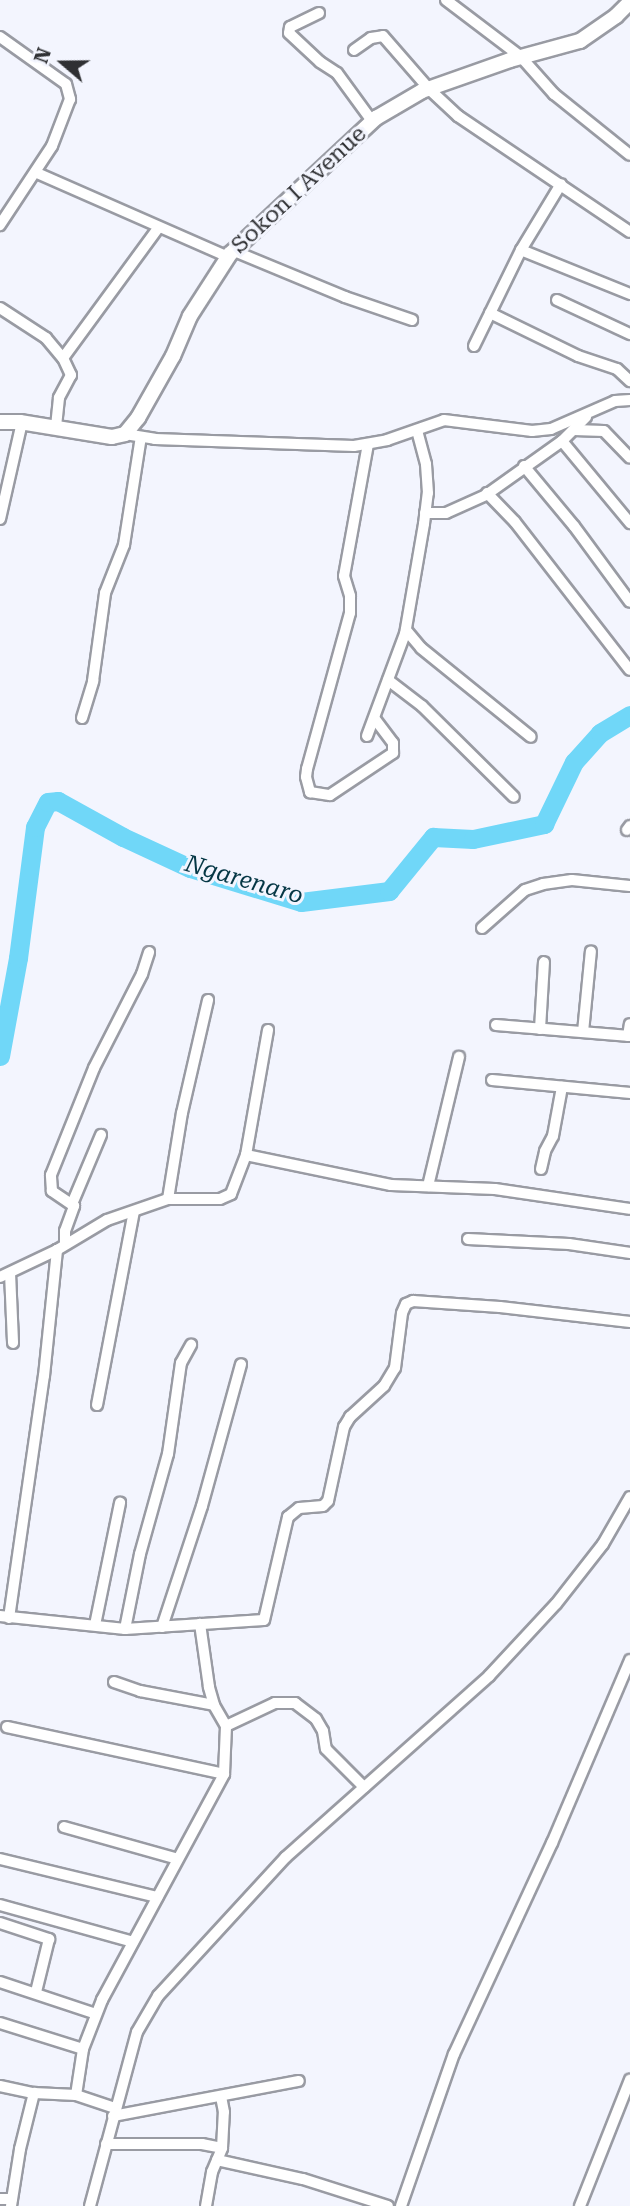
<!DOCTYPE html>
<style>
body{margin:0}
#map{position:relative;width:630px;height:2206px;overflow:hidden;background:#f3f5fe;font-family:"Roboto Serif",serif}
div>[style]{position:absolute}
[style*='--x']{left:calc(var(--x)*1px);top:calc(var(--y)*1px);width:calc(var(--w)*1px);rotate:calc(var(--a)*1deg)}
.river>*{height:19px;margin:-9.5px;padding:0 9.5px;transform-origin:9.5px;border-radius:9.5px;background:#70d7f8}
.roads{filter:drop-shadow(2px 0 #999ba3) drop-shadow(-2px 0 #999ba3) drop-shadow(0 2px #999ba3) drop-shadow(0 -2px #999ba3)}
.street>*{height:10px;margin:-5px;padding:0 5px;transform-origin:5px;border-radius:5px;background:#fff}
.secondary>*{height:14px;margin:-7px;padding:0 7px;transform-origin:7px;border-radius:7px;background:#fff}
span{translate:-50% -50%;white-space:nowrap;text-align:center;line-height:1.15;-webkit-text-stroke:6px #f3f5fe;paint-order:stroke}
.street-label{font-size:23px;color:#2f3033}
.water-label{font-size:24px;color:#053745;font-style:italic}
.north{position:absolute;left:28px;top:28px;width:70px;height:70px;-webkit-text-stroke:5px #f3f5fe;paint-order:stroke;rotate:290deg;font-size:19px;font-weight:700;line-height:28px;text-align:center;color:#2f3033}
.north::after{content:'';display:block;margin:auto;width:24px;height:32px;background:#2f3033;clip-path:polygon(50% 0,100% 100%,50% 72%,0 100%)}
</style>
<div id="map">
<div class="river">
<div style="--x:0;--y:1056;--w:100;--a:-79.6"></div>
<div style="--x:18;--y:958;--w:132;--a:-82.6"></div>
<div style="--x:35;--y:827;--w:28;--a:-63"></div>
<div style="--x:48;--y:802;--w:10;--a:-6"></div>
<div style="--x:58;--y:801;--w:74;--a:29"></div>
<div style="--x:123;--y:837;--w:74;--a:24.8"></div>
<div style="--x:190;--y:868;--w:116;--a:17"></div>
<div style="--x:301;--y:902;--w:89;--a:-7.1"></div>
<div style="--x:389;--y:891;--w:70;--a:-50.8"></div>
<div style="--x:433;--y:837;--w:40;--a:2.9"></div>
<div style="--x:473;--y:839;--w:73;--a:-11.9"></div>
<div style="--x:544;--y:824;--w:69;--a:-64.2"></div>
<div style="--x:574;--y:762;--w:39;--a:-48"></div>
<div style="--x:600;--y:733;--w:35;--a:-31"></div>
</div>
<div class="roads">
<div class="street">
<div style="--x:446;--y:0;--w:94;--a:37.2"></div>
<div style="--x:521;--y:57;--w:50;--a:48.3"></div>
<div style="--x:554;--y:94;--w:97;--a:38.8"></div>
<div style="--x:319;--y:13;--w:32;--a:154"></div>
<div style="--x:290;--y:27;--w:6;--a:99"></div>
<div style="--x:289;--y:33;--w:42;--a:43.1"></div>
<div style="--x:320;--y:62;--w:20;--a:33"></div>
<div style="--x:337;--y:73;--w:59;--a:53.9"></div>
<div style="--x:0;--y:37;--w:81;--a:35.5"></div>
<div style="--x:66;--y:84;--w:16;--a:75"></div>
<div style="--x:70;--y:99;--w:50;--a:111"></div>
<div style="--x:52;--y:146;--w:95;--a:123.4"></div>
<div style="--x:354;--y:50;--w:21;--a:-35"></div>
<div style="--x:371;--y:38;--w:12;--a:-9"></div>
<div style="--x:383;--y:36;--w:70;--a:49"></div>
<div style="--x:429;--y:89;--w:40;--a:43"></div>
<div style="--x:458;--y:116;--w:207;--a:34"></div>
<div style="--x:37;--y:173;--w:209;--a:23.7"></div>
<div style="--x:521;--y:250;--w:118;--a:22"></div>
<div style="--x:234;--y:251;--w:120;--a:22.5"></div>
<div style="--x:345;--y:297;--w:71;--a:18.9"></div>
<div style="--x:557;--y:300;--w:81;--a:25"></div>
<div style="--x:0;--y:308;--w:55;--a:33.1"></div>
<div style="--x:46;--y:338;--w:26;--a:50"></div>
<div style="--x:63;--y:358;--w:19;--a:65"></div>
<div style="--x:71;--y:375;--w:26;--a:118"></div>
<div style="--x:59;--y:398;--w:30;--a:96"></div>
<div style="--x:490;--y:313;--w:98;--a:26"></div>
<div style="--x:578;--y:356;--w:41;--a:18.4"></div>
<div style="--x:617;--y:369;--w:18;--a:43"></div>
<div style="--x:474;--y:346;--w:107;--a:-63.9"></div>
<div style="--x:521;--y:250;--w:77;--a:-58.8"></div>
<div style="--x:63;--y:358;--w:161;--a:-53.8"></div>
<div style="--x:574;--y:430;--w:30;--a:2"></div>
<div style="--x:604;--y:431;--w:37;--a:46"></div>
<div style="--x:125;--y:434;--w:30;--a:9"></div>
<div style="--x:155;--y:439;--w:199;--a:2"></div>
<div style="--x:354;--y:446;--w:34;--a:-10"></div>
<div style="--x:387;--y:440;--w:60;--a:-19.3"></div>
<div style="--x:444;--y:420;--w:89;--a:7.1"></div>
<div style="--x:532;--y:431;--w:19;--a:-6"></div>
<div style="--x:551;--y:429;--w:70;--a:-23.6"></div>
<div style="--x:615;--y:401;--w:15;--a:-4"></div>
<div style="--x:562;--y:441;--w:107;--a:50.3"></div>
<div style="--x:368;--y:444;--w:134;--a:100.3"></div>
<div style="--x:344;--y:576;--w:21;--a:73"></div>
<div style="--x:350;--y:596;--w:17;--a:90"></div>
<div style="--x:350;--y:613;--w:162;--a:105.4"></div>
<div style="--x:307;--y:769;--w:8;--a:97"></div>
<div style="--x:306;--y:777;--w:16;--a:75"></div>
<div style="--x:310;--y:792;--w:20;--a:9"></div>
<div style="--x:330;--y:795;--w:76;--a:-33.7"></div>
<div style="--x:393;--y:753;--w:10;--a:-90"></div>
<div style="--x:393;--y:743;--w:31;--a:-127"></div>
<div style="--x:524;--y:466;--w:78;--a:50.2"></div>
<div style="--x:574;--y:526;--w:94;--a:53.6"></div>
<div style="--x:487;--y:493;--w:40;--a:46"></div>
<div style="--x:515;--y:522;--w:187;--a:52.2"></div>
<div style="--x:425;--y:513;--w:21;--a:0"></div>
<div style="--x:446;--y:513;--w:44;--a:-24.2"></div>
<div style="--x:486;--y:495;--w:93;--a:-35.4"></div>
<div style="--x:562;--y:441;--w:34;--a:-45"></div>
<div style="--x:0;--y:519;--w:99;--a:-77.2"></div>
<div style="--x:406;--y:630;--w:23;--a:50"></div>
<div style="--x:421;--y:648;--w:141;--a:39"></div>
<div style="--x:388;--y:680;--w:43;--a:37.4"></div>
<div style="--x:422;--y:706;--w:129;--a:44.7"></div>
<div style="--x:82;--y:718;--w:39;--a:-73"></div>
<div style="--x:93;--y:681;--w:89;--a:-82.2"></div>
<div style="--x:105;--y:593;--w:52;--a:-68.4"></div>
<div style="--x:124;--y:545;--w:109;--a:-81.1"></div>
<div style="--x:367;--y:736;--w:109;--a:-69.6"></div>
<div style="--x:405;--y:634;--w:112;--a:-80.2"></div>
<div style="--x:424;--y:524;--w:31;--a:-83"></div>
<div style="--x:428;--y:493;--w:29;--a:-94"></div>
<div style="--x:426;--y:464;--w:35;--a:-105"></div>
<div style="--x:627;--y:830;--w:5;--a:-53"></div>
<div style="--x:482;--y:928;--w:57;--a:-41.5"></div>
<div style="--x:525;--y:890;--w:19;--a:-18"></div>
<div style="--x:543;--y:884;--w:29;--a:-8"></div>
<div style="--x:572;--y:880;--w:58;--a:5.9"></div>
<div style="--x:496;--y:1025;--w:134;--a:4.7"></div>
<div style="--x:540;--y:1029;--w:67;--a:-86.6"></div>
<div style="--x:583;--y:1032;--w:81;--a:-84.4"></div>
<div style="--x:628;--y:1036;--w:12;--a:-81"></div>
<div style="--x:492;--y:1080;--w:139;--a:5.4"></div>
<div style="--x:246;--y:1155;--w:148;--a:11.7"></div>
<div style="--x:391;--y:1185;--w:104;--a:2.2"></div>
<div style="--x:495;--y:1189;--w:136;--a:8.4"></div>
<div style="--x:541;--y:1169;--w:18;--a:-77"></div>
<div style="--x:545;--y:1151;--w:17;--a:-62"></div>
<div style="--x:553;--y:1136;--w:50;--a:-79.6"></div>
<div style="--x:428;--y:1186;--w:133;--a:-76.5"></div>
<div style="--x:168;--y:1199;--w:87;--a:-80.8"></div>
<div style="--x:182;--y:1113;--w:116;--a:-77"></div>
<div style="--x:72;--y:1204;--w:75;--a:-67.2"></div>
<div style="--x:468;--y:1239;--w:101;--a:2.8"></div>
<div style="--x:569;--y:1244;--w:62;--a:8.4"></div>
<div style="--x:65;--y:1244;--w:13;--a:-90"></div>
<div style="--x:65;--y:1231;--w:27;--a:-70"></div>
<div style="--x:74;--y:1206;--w:27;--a:-146"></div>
<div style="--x:52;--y:1191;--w:16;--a:-94"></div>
<div style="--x:51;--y:1175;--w:115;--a:-68.1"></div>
<div style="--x:94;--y:1068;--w:106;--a:-62.9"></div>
<div style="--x:142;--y:974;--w:23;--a:-72"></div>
<div style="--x:10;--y:1273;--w:70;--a:87.5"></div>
<div style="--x:0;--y:1277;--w:63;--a:-25.3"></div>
<div style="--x:57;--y:1250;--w:58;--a:-31"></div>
<div style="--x:107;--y:1220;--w:65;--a:-19"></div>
<div style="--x:168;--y:1199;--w:52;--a:0"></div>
<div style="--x:220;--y:1199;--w:12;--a:-24"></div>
<div style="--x:231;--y:1194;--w:42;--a:-69"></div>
<div style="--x:246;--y:1155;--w:127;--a:-80"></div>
<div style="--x:97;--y:1405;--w:197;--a:-79.2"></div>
<div style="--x:0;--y:1616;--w:126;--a:5.9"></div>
<div style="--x:125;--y:1629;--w:139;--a:-3.7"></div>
<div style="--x:264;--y:1620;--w:106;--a:-76.9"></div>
<div style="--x:288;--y:1517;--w:14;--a:-39"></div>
<div style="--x:299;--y:1508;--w:24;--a:-5"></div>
<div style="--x:323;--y:1506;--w:7;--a:-45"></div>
<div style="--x:328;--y:1501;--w:76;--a:-77.8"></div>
<div style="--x:344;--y:1427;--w:12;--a:-59"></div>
<div style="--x:350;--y:1417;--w:46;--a:-42.4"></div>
<div style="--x:384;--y:1386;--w:21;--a:-59"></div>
<div style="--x:395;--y:1368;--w:55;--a:-82.7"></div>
<div style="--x:402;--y:1313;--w:10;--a:-66"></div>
<div style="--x:406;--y:1304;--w:8;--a:-23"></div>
<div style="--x:413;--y:1301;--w:87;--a:3.9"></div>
<div style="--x:500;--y:1307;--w:131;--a:6.6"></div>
<div style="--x:9;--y:1618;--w:245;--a:-81.8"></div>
<div style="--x:44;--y:1376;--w:127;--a:-84.1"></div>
<div style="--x:95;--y:1625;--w:125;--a:-78.4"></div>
<div style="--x:162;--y:1627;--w:127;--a:-71.7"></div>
<div style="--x:202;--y:1506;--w:147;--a:-74.6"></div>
<div style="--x:125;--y:1629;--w:76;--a:-78.7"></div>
<div style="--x:140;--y:1554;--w:104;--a:-74.4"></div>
<div style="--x:168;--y:1454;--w:92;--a:-81.9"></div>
<div style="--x:181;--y:1363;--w:21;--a:-61"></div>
<div style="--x:114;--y:1682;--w:28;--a:19"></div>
<div style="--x:140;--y:1691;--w:75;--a:10.7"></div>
<div style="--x:226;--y:1726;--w:54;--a:-25.1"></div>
<div style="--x:275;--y:1703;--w:20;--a:0"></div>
<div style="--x:295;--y:1703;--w:26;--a:37"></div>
<div style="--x:316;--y:1719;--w:14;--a:60"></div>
<div style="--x:323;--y:1731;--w:18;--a:81"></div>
<div style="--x:326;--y:1749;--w:54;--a:45"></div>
<div style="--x:7;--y:1727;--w:222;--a:12.2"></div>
<div style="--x:64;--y:1827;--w:118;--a:15.7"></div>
<div style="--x:0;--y:1859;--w:162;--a:13.6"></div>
<div style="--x:0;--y:1905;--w:138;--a:15.5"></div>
<div style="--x:0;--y:1923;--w:52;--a:18.1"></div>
<div style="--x:49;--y:1939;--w:55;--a:103.8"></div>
<div style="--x:0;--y:1982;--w:101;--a:18.4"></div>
<div style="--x:0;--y:2023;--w:87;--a:17.4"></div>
<div style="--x:0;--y:2086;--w:35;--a:12"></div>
<div style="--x:34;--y:2093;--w:42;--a:2.7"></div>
<div style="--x:76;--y:2095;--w:41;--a:18.4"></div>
<div style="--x:76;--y:2095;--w:47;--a:-81.3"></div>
<div style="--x:83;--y:2049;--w:53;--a:-68.8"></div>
<div style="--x:102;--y:2000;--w:257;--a:-61.6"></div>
<div style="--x:224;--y:1774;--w:48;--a:-87.6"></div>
<div style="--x:226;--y:1726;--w:24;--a:-120"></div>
<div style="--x:214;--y:1705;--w:19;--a:-106"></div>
<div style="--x:209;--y:1687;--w:64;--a:-98.1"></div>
<div style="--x:113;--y:2116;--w:189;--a:-10.7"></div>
<div style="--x:106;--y:2144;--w:96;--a:0"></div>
<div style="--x:202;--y:2144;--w:20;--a:11"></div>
<div style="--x:217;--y:2160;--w:88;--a:12.5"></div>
<div style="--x:303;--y:2179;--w:89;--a:17.6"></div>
<div style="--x:0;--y:2199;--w:12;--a:0"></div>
<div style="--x:11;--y:2206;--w:58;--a:-81"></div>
<div style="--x:20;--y:2149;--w:58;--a:-76"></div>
<div style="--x:90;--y:2206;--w:180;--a:-74.9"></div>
<div style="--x:137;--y:2032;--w:42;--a:-59.7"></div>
<div style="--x:158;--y:1996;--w:189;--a:-47.4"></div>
<div style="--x:286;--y:1857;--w:272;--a:-41.7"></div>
<div style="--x:489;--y:1676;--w:98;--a:-47.1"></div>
<div style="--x:556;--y:1604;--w:76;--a:-51.9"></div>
<div style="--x:603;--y:1544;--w:54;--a:-60.1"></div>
<div style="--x:206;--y:2206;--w:35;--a:-80"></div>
<div style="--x:212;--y:2172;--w:26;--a:-67"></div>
<div style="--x:222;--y:2148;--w:36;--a:-87"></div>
<div style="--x:224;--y:2112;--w:16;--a:-101"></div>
<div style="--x:401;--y:2206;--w:161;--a:-70.8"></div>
<div style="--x:454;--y:2054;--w:233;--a:-65.1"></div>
<div style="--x:552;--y:1843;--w:199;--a:-66.9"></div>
<div style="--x:580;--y:2206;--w:136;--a:-68.4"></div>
</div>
<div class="secondary">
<div style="--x:0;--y:422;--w:20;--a:0"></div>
<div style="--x:20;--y:422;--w:93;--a:9.3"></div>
<div style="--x:112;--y:437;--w:13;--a:-13"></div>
<div style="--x:125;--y:434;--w:21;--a:-51"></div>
<div style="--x:138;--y:418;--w:71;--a:-60.6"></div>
<div style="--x:173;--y:356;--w:43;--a:-67"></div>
<div style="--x:190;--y:316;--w:74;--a:-57.2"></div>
<div style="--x:230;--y:254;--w:200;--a:-43"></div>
<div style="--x:376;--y:118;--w:53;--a:-30.4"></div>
<div style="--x:422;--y:91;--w:93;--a:-19.4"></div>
<div style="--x:510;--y:60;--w:73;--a:-15.2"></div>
<div style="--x:580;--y:41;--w:44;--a:-34.8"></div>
<div style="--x:616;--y:16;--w:20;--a:-45"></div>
</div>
</div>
<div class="street-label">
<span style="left:299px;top:190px;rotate:-43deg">Sokon I Avenue</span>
</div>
<div class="water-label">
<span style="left:244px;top:880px;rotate:16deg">Ngarenaro</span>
</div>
<div class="north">N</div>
</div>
